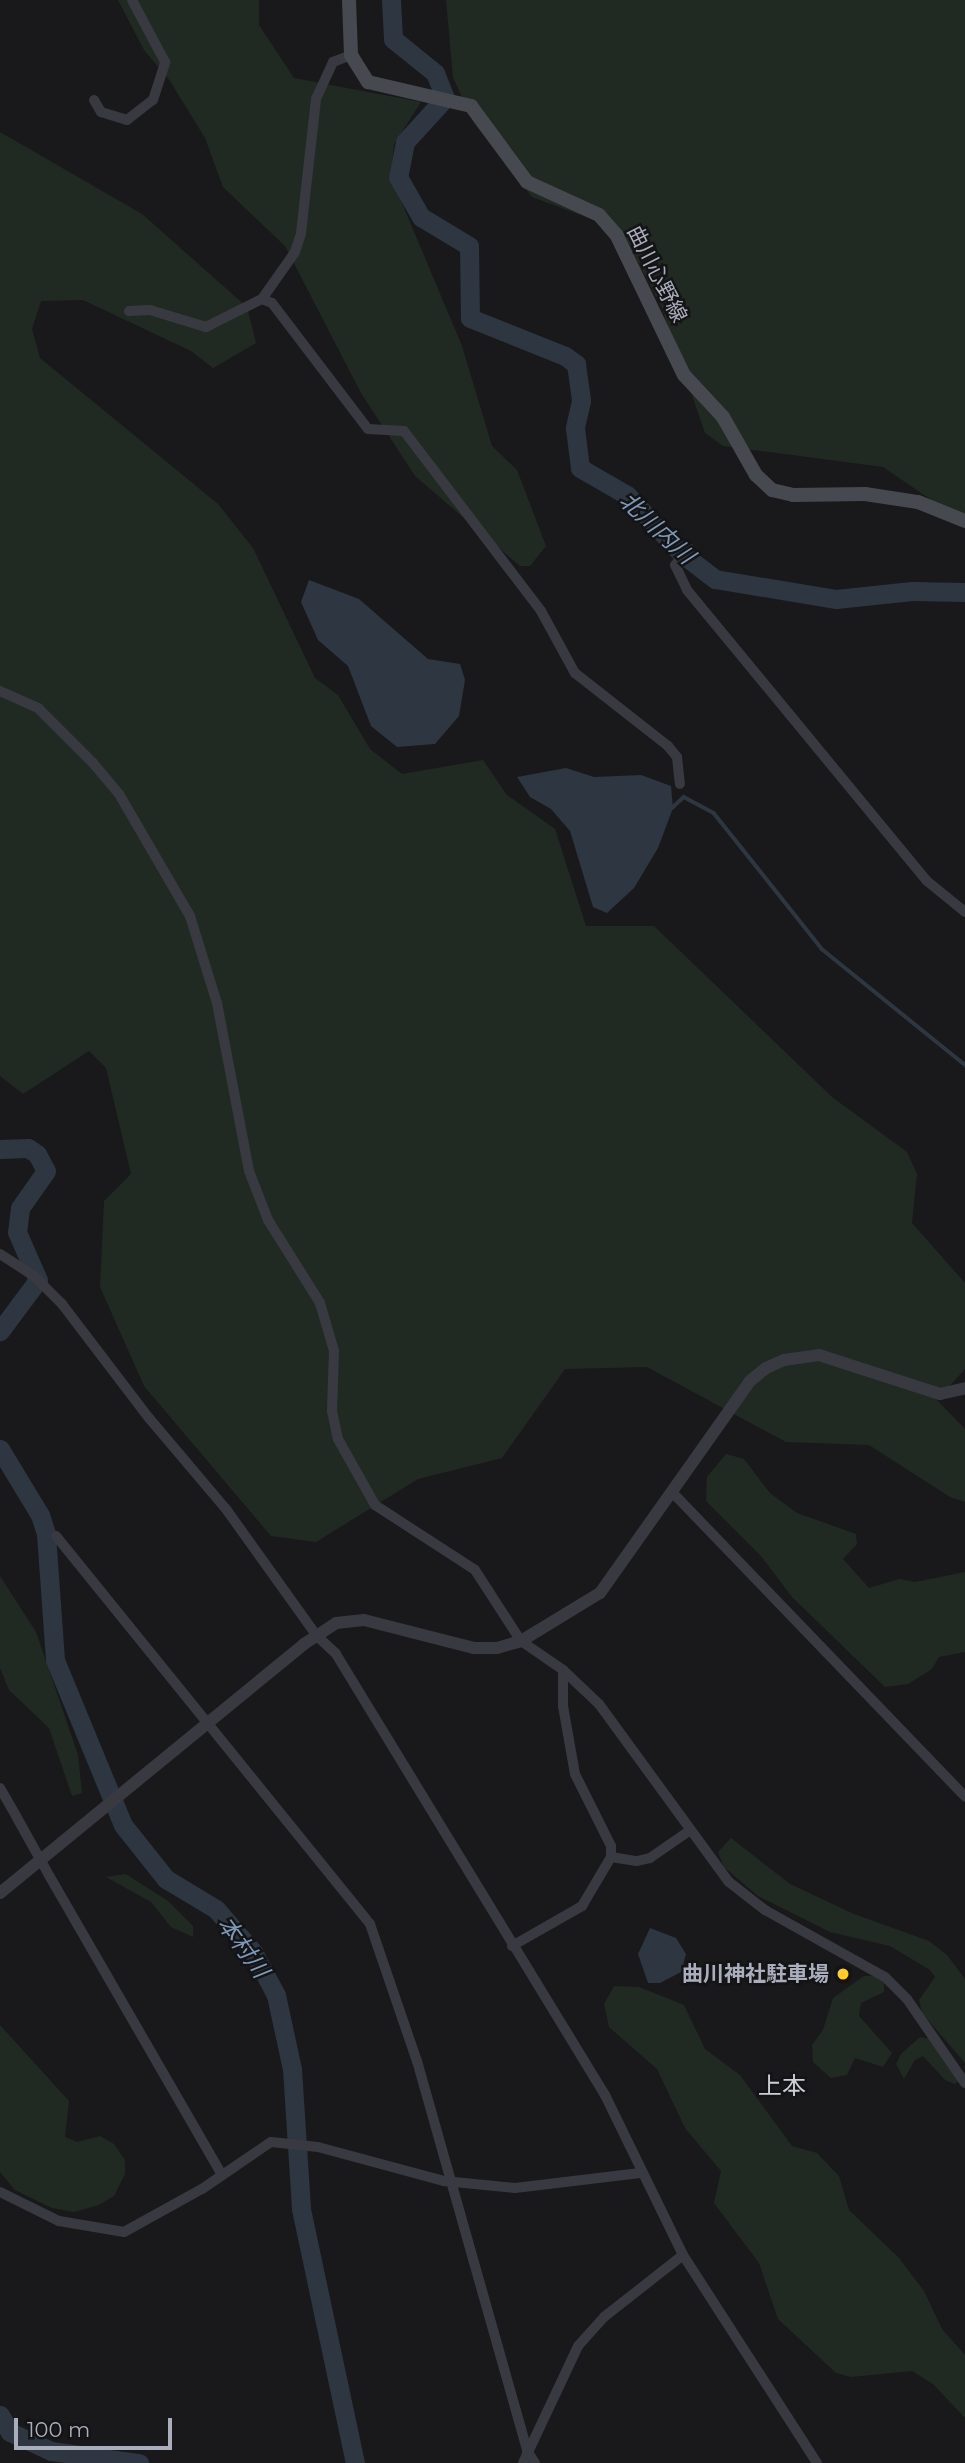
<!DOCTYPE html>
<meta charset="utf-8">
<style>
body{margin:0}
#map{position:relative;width:965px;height:2463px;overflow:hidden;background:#19191b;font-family:Montserrat,"Noto Sans JP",sans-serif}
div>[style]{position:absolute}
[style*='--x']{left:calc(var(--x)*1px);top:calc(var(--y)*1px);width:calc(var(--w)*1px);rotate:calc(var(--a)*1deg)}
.green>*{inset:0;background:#202a22}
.water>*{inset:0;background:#2d3641}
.stream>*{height:3.5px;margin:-1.75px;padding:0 1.75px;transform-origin:1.75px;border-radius:1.75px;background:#2d3641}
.river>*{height:19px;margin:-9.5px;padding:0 9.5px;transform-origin:9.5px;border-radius:9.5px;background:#2d3641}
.minor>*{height:10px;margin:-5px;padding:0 5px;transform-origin:5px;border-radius:5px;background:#393a41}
.tertiary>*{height:12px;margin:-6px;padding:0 6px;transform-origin:6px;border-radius:6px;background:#393a41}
.secondary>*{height:14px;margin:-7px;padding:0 7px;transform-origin:7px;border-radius:7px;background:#474951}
.minor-bridge>*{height:10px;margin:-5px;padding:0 5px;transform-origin:5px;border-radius:5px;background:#393a41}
.dots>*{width:19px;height:19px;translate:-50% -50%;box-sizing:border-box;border:4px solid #141416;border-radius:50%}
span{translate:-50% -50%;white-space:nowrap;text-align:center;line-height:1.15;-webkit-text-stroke:5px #141416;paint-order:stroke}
.street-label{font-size:21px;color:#aaaebc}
.poi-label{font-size:21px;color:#aaaebc;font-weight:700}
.right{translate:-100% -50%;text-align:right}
.water-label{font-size:23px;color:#7f99b9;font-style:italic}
.quarter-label{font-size:24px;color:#ccced7}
.scale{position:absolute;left:14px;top:2418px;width:158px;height:32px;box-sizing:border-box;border:4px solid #aaaebc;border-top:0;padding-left:9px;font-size:21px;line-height:24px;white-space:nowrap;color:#aaaebc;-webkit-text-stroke:5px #141416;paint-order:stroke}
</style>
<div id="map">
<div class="green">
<div style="clip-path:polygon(118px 0,259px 0,259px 25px,294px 78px,421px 102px,394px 144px,391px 177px,462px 346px,492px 446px,517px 470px,546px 546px,530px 566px,520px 566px,415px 476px,361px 393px,285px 246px,223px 187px,205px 138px,170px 81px,144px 50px)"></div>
<div style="clip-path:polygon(446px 0,965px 0,965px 523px,883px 467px,723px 446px,705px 433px,661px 306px,621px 230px,532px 197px,473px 122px,453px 77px)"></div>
<div style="clip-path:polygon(0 132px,142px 214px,247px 307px,256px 343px,213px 368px,191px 351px,83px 300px,41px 301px,32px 329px,40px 358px,218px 504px,253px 548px,315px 678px,338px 695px,370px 749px,402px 774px,483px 760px,507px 795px,555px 829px,586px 926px,654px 926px,832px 1097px,907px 1152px,917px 1174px,912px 1223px,965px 1283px,965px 1369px,937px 1400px,965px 1429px,965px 1502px,950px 1497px,869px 1445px,786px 1442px,647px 1367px,565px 1369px,502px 1458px,418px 1479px,316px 1542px,271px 1536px,144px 1386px,100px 1287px,104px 1201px,131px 1174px,106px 1068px,89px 1051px,23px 1094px,0 1076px)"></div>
<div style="clip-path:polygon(726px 1454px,744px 1459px,770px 1493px,797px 1513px,856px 1534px,857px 1544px,843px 1559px,869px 1588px,899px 1579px,915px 1582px,965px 1572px,965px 1652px,939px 1657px,932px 1669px,908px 1684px,885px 1687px,792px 1597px,761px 1556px,706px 1501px,707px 1477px)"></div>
<div style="clip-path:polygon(0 1576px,36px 1632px,78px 1755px,82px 1793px,72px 1796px,49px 1728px,9px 1690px,0 1668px)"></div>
<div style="clip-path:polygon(731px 1838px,790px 1884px,854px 1914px,929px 1941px,947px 1955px,965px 1979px,965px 2063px,922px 2013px,919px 2000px,935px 1977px,930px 1970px,890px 1946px,830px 1932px,758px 1896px,724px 1867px,718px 1852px)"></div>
<div style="clip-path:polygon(126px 1874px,168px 1901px,193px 1926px,193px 1937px,171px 1927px,151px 1902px,106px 1877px)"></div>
<div style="clip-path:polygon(864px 1976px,875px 1976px,884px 1983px,884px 1992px,861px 2003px,859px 2016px,892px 2053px,883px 2067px,855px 2058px,847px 2075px,831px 2078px,813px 2062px,812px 2045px,823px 2030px,833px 1998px)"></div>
<div style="clip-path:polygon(614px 1986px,639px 1987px,684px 2005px,705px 2049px,740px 2075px,792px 2146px,817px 2153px,839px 2176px,849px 2210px,899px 2258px,924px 2291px,942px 2329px,965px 2355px,965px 2418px,933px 2384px,912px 2371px,851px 2377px,836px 2373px,778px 2319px,759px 2263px,714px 2203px,721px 2171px,685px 2128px,657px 2069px,609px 2027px,604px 2004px)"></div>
<div style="clip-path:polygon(0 2025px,69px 2101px,65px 2137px,77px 2142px,100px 2136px,114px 2144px,125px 2160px,125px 2174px,114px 2196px,99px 2205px,74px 2212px,52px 2208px,15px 2190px,0 2172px)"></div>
<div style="clip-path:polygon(920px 2037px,930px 2039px,959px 2080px,955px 2084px,945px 2080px,923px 2056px,915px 2060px,904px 2079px,896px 2064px,901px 2054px)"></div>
</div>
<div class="water">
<div style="clip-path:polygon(309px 580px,359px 599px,428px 659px,460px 664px,465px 680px,459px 716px,435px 744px,397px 747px,371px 726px,348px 666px,318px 640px,301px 602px)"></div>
<div style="clip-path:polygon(566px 768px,594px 777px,641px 775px,671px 786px,673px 808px,658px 848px,634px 888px,607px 913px,593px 907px,570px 831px,551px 809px,530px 797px,517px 777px)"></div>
<div style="clip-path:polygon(650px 1928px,676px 1938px,686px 1954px,681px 1972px,660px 1983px,648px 1983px,638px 1954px)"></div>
</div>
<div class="stream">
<div style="--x:672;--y:808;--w:16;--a:-43"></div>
<div style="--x:684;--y:797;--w:34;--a:28"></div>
<div style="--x:714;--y:813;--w:174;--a:51.5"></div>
<div style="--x:822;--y:949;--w:184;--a:39"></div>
</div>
<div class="river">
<div style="--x:391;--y:0;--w:39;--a:87"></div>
<div style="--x:393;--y:39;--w:54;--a:39"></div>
<div style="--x:435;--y:73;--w:27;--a:68"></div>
<div style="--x:445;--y:98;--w:59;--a:132.3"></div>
<div style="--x:405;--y:142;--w:36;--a:101"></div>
<div style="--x:398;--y:177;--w:46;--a:60.1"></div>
<div style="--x:421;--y:217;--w:56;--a:31.1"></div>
<div style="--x:469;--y:246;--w:72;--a:89.2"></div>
<div style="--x:470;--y:318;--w:102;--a:21.8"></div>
<div style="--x:565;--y:356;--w:14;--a:36"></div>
<div style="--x:576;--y:364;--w:37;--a:82"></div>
<div style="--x:581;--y:401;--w:28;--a:103"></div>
<div style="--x:575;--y:428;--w:40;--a:82.9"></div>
<div style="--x:580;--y:468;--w:54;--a:29.9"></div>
<div style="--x:627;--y:495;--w:79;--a:47"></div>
<div style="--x:681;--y:553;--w:43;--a:37.4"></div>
<div style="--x:715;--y:579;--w:123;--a:9.4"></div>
<div style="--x:836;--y:599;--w:76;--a:-6"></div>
<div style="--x:912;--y:591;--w:53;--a:1.1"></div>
<div style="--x:0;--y:1149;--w:28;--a:-2"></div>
<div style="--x:28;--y:1148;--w:11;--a:34"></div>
<div style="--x:37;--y:1154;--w:19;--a:62"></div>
<div style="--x:46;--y:1171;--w:45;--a:125.1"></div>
<div style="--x:20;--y:1208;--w:24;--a:97"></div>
<div style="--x:17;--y:1232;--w:52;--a:66.4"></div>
<div style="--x:38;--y:1280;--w:64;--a:126.7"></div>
<div style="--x:0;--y:1449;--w:77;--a:58.8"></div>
<div style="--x:40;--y:1515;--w:20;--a:72"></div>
<div style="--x:46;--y:1534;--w:126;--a:85.9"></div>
<div style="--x:55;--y:1660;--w:178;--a:67.6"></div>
<div style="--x:123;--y:1825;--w:69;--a:51.5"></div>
<div style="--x:166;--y:1879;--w:58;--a:31"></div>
<div style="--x:216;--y:1909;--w:57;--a:49.3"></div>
<div style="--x:253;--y:1952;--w:49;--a:61.9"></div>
<div style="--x:276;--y:1995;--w:76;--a:77.8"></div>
<div style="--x:292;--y:2069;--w:140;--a:86.3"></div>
<div style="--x:301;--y:2209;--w:260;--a:78"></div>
<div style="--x:0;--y:2415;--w:20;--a:60"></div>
<div style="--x:10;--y:2432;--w:45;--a:24.9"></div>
<div style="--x:51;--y:2451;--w:89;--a:7.8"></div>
</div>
<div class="minor">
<div style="--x:94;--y:100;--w:14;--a:60"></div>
<div style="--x:101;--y:112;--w:27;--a:17"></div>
<div style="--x:127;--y:120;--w:33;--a:-38"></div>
<div style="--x:153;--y:100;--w:40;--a:-72"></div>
<div style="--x:165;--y:62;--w:70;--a:-118"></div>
<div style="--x:262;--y:299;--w:57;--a:-54.9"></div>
<div style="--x:295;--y:252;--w:20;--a:-72"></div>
<div style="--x:301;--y:233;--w:135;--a:-83.6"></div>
<div style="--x:316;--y:99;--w:41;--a:-65.3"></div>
<div style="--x:333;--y:62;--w:19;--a:-21"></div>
<div style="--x:129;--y:311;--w:21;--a:-3"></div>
<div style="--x:150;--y:310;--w:59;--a:16.9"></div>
<div style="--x:206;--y:327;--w:63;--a:-26.6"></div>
<div style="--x:262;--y:299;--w:11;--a:22"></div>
<div style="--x:272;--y:303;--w:158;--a:52.7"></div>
<div style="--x:368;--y:429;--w:36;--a:3"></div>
<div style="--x:404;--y:431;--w:226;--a:52.7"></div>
<div style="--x:541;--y:611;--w:71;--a:61.3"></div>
<div style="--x:575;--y:673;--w:118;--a:38.1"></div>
<div style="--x:668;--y:746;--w:14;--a:51"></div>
<div style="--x:677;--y:757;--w:27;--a:84"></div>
<div style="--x:689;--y:548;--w:22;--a:129"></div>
<div style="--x:675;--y:565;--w:28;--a:64"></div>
<div style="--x:687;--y:590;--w:377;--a:50.5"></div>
<div style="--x:927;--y:881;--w:49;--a:39.2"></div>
<div style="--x:0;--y:691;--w:42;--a:24.1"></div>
<div style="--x:38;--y:708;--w:78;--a:45"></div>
<div style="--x:93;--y:763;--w:40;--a:50"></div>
<div style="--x:119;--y:794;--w:141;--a:59.8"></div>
<div style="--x:190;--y:916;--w:91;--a:72.8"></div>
<div style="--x:217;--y:1003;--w:171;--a:79.2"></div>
<div style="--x:249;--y:1171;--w:53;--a:68.8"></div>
<div style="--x:268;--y:1220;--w:98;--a:57.9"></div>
<div style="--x:320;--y:1303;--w:50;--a:73.7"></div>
<div style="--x:334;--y:1351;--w:60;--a:91.9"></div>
<div style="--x:332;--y:1411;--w:29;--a:78"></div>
<div style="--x:338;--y:1439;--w:76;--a:60.7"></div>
<div style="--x:375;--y:1505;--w:119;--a:33"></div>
<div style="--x:475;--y:1570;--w:85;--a:57.1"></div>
<div style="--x:521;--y:1641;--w:51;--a:34.6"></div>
<div style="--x:563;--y:1670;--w:50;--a:43.4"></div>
<div style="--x:599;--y:1704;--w:220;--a:53.9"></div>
<div style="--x:729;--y:1882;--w:46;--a:37.9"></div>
<div style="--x:765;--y:1910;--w:137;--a:29.2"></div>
<div style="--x:885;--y:1977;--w:31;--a:45"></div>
<div style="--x:907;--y:1999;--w:102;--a:55.4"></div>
<div style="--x:0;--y:1254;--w:40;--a:32.9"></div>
<div style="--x:34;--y:1276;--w:40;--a:45"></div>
<div style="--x:62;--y:1304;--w:143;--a:52.7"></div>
<div style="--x:149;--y:1418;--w:119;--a:49.8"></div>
<div style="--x:226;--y:1509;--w:156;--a:54.4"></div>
<div style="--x:317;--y:1636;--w:26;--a:43"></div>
<div style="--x:336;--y:1654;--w:517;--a:58.62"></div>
<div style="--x:605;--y:2095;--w:178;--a:64"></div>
<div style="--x:683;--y:2255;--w:247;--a:57.2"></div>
<div style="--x:672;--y:1492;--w:423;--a:46.1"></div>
<div style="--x:56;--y:1536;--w:499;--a:51"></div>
<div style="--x:370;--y:1924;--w:145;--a:71.1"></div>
<div style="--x:417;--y:2061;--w:405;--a:74.2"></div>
<div style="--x:527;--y:2451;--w:14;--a:56"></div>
<div style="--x:0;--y:1788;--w:32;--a:60"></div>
<div style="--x:611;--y:1857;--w:26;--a:9"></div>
<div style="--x:637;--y:1861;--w:13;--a:-13"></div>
<div style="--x:650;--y:1858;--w:47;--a:-34.7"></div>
<div style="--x:50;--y:1877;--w:344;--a:60"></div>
<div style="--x:512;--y:1946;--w:81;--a:-29.7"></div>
<div style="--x:582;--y:1906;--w:57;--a:-59.4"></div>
<div style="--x:611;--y:1857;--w:11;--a:-90"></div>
<div style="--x:611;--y:1846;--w:80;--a:-116.6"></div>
<div style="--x:575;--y:1774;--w:69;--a:-100"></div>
<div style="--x:563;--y:1706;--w:36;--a:-90"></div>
<div style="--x:0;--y:2192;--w:66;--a:26.2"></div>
<div style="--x:59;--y:2221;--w:66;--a:9.6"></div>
<div style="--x:124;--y:2232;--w:89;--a:-28.9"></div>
<div style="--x:202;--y:2189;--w:83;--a:-34.3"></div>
<div style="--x:271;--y:2142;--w:47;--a:6.1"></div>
<div style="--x:318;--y:2147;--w:131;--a:15.1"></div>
<div style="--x:444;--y:2181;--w:71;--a:5.6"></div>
<div style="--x:515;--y:2188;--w:126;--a:-6.8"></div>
<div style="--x:523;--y:2463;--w:129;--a:-64.8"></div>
<div style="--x:578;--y:2346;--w:39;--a:-48"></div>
<div style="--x:604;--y:2317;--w:100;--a:-38.1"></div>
</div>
<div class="tertiary">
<div style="--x:0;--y:1893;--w:393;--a:-39.3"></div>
<div style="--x:304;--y:1644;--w:38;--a:-33"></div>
<div style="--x:336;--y:1623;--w:28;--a:-6"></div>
<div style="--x:364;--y:1620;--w:114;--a:14.3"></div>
<div style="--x:474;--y:1648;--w:23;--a:0"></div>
<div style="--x:497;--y:1648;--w:25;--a:-16"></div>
<div style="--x:521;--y:1641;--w:92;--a:-31.3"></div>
<div style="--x:600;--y:1593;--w:260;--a:-54.7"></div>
<div style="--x:750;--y:1381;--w:21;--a:-39"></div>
<div style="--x:766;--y:1368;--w:20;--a:-24"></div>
<div style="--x:784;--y:1360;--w:35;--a:-8"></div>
<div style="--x:819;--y:1355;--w:127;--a:17.9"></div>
<div style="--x:940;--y:1394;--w:26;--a:-13"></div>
</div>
<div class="secondary">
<div style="--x:349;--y:0;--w:55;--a:87.9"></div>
<div style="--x:351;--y:55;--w:32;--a:58"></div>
<div style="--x:368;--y:82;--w:106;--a:13.1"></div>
<div style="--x:471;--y:106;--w:94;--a:53.6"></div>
<div style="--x:527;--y:182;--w:79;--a:24.6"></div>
<div style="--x:599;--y:215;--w:28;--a:49"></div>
<div style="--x:617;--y:236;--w:154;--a:64.3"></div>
<div style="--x:684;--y:375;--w:57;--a:47.1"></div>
<div style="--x:723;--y:417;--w:67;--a:60.4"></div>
<div style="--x:756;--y:475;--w:22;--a:43"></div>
<div style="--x:772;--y:490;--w:22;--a:13"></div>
<div style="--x:793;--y:495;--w:72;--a:-0.8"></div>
<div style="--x:865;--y:494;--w:54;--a:8.6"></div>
<div style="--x:918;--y:502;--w:51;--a:22"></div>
</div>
<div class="minor-bridge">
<div style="--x:16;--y:1816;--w:70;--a:60.9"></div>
</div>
<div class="dots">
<div style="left:843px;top:1974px;background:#ffcb2d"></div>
</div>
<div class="street-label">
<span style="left:657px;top:274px;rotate:63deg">曲川心野線</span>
</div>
<div class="poi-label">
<span class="right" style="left:829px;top:1974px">曲川神社駐車場</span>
</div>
<div class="water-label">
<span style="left:657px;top:528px;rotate:43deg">北川内川</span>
<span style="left:243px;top:1947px;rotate:54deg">本村川</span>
</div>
<div class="quarter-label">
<span style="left:782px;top:2086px">上本</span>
</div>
<div class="scale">100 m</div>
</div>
